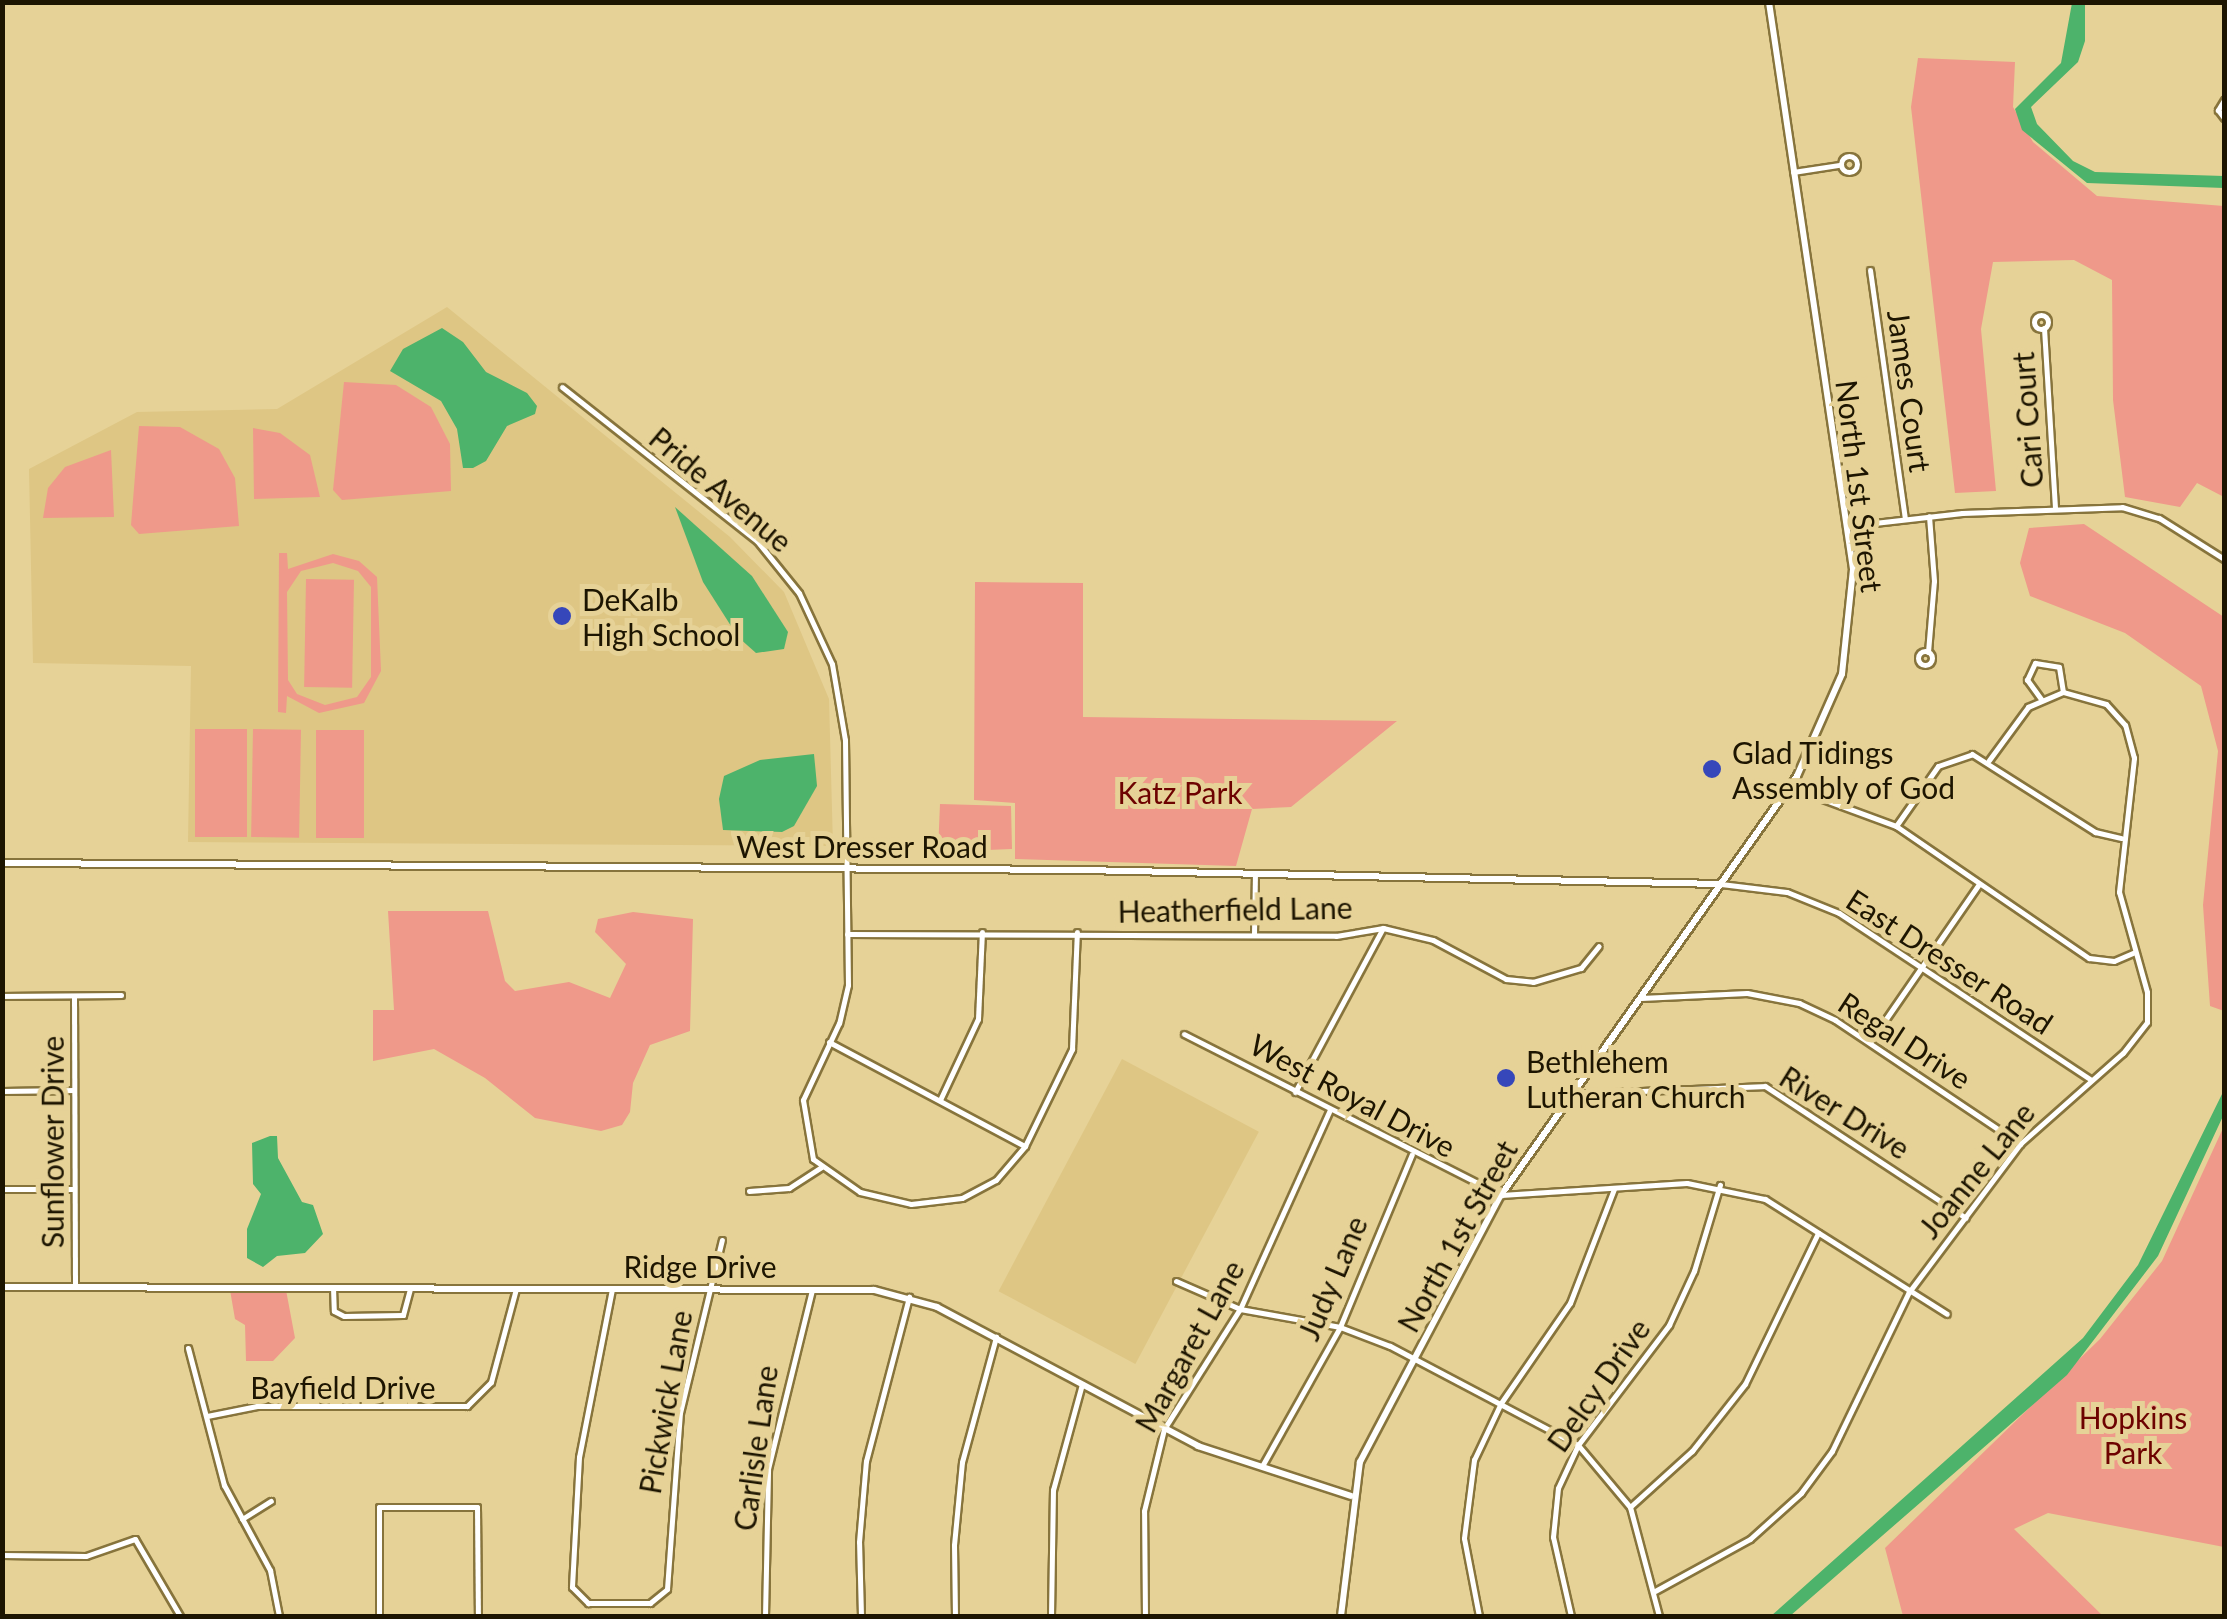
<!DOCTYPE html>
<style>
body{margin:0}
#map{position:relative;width:2227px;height:1619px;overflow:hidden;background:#e6d297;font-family:Lato,sans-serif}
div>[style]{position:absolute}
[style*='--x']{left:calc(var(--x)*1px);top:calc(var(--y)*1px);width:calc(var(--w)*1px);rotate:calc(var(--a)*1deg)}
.built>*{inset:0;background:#dec684;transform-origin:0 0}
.green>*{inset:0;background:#ef998a;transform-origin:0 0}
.water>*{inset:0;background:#4db36b}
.roads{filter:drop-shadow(2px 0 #87743c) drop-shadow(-2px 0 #87743c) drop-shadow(0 2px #87743c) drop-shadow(0 -2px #87743c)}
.minor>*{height:5px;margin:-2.5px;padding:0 2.5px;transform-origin:2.5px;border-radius:2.5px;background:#fff}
.minor>.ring{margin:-2.5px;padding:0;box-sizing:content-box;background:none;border:5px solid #fff;border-radius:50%}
.tertiary>*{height:6px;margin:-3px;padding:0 3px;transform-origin:3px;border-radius:3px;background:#fff}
.dots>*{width:28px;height:28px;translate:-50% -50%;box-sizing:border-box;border:5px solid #e6d297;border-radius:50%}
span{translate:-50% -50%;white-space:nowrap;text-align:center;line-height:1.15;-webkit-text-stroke:10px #e6d297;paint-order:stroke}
.street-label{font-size:30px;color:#1d1501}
.poi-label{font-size:30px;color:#1d1501}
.left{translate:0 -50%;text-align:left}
.park-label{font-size:30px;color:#6d0200}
.frame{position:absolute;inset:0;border:5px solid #1d1501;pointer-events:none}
</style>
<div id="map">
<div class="built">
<div style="clip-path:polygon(447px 307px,730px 537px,784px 592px,829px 699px,833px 846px,188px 842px,191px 666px,33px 663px,29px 469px,137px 412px,277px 409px)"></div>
<div style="left:1122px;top:1059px;width:155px;height:263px;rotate:28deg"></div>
</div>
<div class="green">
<div style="clip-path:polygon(1918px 58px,2015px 62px,2013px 107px,2033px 142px,2097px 196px,2224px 206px,2224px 497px,2197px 483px,2180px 507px,2125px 497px,2113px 400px,2112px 280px,2074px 260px,1993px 262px,1981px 329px,1996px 491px,1955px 493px,1911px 107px)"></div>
<div style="clip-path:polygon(344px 382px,396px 385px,431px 407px,450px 444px,451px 491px,342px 500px,333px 490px)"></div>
<div style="clip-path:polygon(139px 426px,180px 427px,219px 449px,235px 478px,239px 526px,139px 534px,131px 525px)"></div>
<div style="clip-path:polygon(253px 428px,280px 433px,310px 455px,320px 497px,254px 499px)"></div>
<div style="clip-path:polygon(111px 450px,114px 517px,43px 518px,48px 488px,65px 467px)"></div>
<div style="clip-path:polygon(2084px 524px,2224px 617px,2224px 1011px,2210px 1006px,2203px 905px,2218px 751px,2201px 686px,2125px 633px,2030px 596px,2020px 563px,2029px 528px)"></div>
<div style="clip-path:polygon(evenodd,279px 553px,287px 553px,288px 569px,333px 554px,359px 561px,377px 577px,381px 671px,364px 703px,319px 713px,287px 696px,286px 713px,278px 712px,279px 553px,333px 563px,358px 571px,371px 587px,371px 677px,357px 697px,325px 705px,297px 694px,288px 680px,287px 592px,301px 571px,333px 563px)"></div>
<div style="left:306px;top:579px;width:48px;height:108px;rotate:1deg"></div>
<div style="clip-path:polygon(975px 582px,1083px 583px,1083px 717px,1397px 721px,1291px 807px,1252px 809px,1236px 866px,1015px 859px,1015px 803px,974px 800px)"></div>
<div style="left:195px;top:729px;width:52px;height:108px"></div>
<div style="left:253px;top:729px;width:48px;height:108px;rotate:1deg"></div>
<div style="left:316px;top:730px;width:48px;height:108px"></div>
<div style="clip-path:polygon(940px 804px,1011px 806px,1012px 849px,938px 852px)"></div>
<div style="clip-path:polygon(388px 911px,488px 911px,505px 981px,515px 991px,569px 982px,610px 998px,626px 964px,595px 932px,598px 919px,633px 912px,693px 919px,690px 1031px,650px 1045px,633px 1083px,630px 1112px,622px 1125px,601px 1131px,535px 1118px,485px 1078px,434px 1049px,373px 1061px,373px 1010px,394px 1010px)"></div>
<div style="clip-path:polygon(2224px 1126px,2224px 1547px,2048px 1513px,2014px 1529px,2103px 1616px,1903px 1616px,1885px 1548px,2100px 1339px,2162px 1261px)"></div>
<div style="clip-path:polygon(230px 1290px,286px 1290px,295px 1338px,273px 1361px,246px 1361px,245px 1325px,235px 1319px)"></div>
</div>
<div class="water">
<div style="clip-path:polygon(2072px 3px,2085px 3px,2085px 41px,2078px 62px,2031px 107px,2037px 124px,2073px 161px,2095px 172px,2224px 176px,2224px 188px,2087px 183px,2022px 130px,2015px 109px,2061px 63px)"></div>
<div style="clip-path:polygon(442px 328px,463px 342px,486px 372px,527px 393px,537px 406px,535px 414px,507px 426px,486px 461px,473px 468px,463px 468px,457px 429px,441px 401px,390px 371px,403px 349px)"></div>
<div style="clip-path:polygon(675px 507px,752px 576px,788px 632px,784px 649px,756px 653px,738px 637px,703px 582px)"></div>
<div style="clip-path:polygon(814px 754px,817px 786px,794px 826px,782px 832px,723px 830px,719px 799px,724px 776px,760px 760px)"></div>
<div style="clip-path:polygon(2224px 1090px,2224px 1114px,2158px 1256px,2067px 1375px,1790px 1616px,1771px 1616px,2083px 1338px,2138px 1265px)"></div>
<div style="clip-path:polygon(270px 1136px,277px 1136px,278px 1158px,302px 1202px,313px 1205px,323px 1234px,305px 1253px,277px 1256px,263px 1267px,247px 1258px,247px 1229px,261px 1194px,253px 1184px,252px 1143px)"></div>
</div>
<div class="roads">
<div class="minor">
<div style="--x:2224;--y:100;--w:12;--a:121"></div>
<div style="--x:2218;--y:110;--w:10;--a:53"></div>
<div class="ring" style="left:1841px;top:156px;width:11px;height:11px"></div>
<div style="--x:1793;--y:172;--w:47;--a:-8.7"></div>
<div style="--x:1870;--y:270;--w:250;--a:82"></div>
<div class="ring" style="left:2034px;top:315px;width:9px;height:9px"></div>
<div style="--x:2044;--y:328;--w:181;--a:86.5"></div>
<div style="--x:562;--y:387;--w:248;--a:38.3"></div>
<div style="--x:757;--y:541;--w:67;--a:51.1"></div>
<div style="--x:799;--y:593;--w:78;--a:65.1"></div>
<div style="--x:832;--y:664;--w:77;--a:80.3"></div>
<div style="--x:845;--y:740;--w:245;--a:89.3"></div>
<div style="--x:848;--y:985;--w:39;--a:103"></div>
<div style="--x:839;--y:1023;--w:85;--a:115.1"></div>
<div style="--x:803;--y:1100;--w:60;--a:80.4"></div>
<div style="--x:813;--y:1159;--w:57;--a:35.1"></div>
<div style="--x:860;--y:1192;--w:52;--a:13.2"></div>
<div style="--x:911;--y:1204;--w:51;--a:-6.7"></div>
<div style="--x:962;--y:1198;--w:38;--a:-28"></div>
<div style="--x:996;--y:1180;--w:45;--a:-49.5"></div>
<div style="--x:1025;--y:1146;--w:108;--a:-64.1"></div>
<div style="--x:1072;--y:1049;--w:117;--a:-87.6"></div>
<div style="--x:1848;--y:526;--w:115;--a:-6.5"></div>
<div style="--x:1962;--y:513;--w:160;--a:-2.1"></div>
<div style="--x:2122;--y:507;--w:39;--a:17"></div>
<div style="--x:2159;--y:518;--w:77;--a:32.2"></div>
<div class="ring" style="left:1918px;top:651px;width:9px;height:9px"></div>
<div style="--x:1928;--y:652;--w:71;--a:-85.2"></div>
<div style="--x:1934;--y:581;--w:65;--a:-94.4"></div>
<div style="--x:2041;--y:699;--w:24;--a:-126"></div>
<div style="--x:2027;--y:680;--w:19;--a:-65"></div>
<div style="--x:2035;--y:663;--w:24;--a:9"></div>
<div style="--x:2059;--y:667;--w:25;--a:81"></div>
<div style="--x:1790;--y:787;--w:113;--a:20.2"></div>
<div style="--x:1896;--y:826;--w:234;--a:34.4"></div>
<div style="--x:2089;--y:958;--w:25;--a:7"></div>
<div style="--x:2114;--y:961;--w:21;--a:-23"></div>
<div style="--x:1896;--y:826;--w:73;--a:-55"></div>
<div style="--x:1938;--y:766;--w:36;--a:-19"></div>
<div style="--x:1972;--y:754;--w:146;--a:32.4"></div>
<div style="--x:2095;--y:832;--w:27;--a:13"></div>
<div style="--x:1721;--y:884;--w:66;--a:6.9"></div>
<div style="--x:1787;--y:892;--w:56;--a:22"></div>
<div style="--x:1839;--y:913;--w:301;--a:33.5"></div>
<div style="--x:847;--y:934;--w:489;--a:0.2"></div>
<div style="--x:1336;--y:936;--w:48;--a:-9.7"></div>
<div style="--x:1383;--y:928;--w:51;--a:13.5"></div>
<div style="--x:1433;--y:940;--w:83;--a:28.1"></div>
<div style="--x:1506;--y:979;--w:27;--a:6"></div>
<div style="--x:1533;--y:982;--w:50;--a:-16.3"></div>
<div style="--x:1581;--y:968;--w:28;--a:-51"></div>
<div style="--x:1254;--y:935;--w:61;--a:-89.1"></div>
<div style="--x:2;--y:996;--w:119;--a:-0.5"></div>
<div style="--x:74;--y:996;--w:291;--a:89.8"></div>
<div style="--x:1641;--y:998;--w:106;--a:-2.7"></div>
<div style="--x:1747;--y:993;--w:53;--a:10.9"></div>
<div style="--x:1799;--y:1003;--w:40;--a:25"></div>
<div style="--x:1835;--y:1020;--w:223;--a:33.8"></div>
<div style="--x:1184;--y:1034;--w:356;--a:26.9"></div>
<div style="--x:1501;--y:1195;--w:186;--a:-3.7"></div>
<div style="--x:1687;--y:1183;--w:80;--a:11.6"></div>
<div style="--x:1765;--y:1199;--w:215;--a:32.3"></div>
<div style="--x:829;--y:1042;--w:222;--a:28"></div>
<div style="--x:1870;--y:1042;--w:192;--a:-55.4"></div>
<div style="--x:2;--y:1091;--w:72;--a:-0.8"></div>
<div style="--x:1295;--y:1092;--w:186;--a:-61.8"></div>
<div style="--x:1568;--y:1094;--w:197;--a:-2.3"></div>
<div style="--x:1765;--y:1086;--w:240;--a:33.3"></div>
<div style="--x:940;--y:1100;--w:89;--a:-64.9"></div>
<div style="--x:978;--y:1019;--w:87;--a:-87.4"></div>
<div style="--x:2;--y:1189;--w:72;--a:0"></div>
<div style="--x:749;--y:1191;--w:40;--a:-4.3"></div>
<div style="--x:789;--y:1188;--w:38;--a:-33"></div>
<div style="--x:1176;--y:1281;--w:70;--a:23.6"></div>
<div style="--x:1240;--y:1309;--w:102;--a:10.2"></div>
<div style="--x:1340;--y:1327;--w:53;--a:20.8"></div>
<div style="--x:1390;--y:1346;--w:212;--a:27.8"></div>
<div style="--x:1578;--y:1445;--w:81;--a:50"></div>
<div style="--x:1630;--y:1507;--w:113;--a:75.1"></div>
<div style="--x:333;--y:1287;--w:24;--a:88"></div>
<div style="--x:334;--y:1311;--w:11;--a:27"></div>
<div style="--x:344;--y:1316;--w:59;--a:-1"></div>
<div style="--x:403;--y:1315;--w:27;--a:-75"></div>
<div style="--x:612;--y:1289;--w:171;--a:101.1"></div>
<div style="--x:579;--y:1457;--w:130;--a:93.1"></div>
<div style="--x:572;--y:1587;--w:23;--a:45"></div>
<div style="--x:588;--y:1603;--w:62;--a:0"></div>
<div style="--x:650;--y:1603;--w:22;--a:-39"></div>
<div style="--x:667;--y:1589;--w:176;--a:-85.8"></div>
<div style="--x:680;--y:1413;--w:178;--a:-76.4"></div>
<div style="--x:188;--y:1348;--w:142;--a:75.3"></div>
<div style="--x:224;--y:1485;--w:97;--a:61.6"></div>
<div style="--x:270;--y:1570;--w:47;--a:78.9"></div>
<div style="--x:207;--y:1416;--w:51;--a:-11.3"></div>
<div style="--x:257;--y:1406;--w:210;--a:0"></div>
<div style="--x:467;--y:1406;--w:34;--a:-45"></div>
<div style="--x:491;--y:1382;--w:96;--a:-75"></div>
<div style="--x:1262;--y:1466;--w:159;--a:-60.7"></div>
<div style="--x:1340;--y:1327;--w:187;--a:-67.4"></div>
<div style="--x:1630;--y:1507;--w:84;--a:-42.1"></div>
<div style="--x:1692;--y:1451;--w:85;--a:-51.7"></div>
<div style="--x:1745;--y:1384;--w:168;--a:-64.2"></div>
<div style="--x:242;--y:1519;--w:34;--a:-32"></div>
<div style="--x:2;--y:1555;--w:84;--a:0.7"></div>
<div style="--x:86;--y:1556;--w:52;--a:-19.1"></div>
<div style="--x:135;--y:1539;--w:89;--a:59.7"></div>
<div style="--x:1655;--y:1591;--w:108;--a:-28.7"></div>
<div style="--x:1750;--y:1539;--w:69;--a:-42"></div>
<div style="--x:1801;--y:1493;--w:52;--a:-53.6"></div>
<div style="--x:1832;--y:1451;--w:177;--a:-64.2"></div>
<div style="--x:1909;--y:1292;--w:185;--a:-53.1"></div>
<div style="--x:2020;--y:1144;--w:137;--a:-41.5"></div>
<div style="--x:2123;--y:1053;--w:39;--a:-52"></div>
<div style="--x:2147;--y:1022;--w:30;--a:-90"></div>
<div style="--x:2147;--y:992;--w:104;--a:-105.6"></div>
<div style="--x:2119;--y:892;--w:135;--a:-83.6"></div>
<div style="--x:2134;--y:758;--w:34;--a:-105"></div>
<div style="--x:2125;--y:725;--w:28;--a:-132"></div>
<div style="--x:2106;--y:704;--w:45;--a:-164.4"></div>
<div style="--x:2063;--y:692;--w:38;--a:157"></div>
<div style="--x:2028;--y:707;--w:66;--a:126.3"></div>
<div style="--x:379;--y:1616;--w:109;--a:-90"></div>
<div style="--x:379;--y:1507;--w:98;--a:0"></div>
<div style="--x:477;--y:1507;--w:109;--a:89.5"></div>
<div style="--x:765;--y:1616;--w:147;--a:-88.8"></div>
<div style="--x:768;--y:1469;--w:184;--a:-76.2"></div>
<div style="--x:861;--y:1616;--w:74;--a:-91.5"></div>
<div style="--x:859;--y:1542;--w:81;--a:-85.1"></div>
<div style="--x:866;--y:1461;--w:170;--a:-75.3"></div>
<div style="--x:955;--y:1616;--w:71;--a:-90.8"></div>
<div style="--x:954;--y:1545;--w:83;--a:-84.5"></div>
<div style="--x:962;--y:1462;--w:130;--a:-74.8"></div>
<div style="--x:1051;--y:1616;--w:126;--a:-89.1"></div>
<div style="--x:1053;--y:1490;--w:110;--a:-74.7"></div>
<div style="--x:1145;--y:1616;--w:105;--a:-90.5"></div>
<div style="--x:1144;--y:1511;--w:84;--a:-76.3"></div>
<div style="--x:1164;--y:1429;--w:142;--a:-57.7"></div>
<div style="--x:1240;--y:1309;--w:218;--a:-65.7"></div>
<div style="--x:1479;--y:1616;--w:79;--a:-100.9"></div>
<div style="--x:1464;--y:1538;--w:79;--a:-82.7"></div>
<div style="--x:1474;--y:1460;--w:63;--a:-64.7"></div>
<div style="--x:1501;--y:1403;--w:121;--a:-55.4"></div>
<div style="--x:1570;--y:1303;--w:122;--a:-68.9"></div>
<div style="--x:1571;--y:1616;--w:81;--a:-102.8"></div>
<div style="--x:1553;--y:1537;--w:49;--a:-84.2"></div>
<div style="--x:1558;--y:1488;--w:47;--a:-65.1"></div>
<div style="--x:1578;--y:1445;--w:151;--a:-52.8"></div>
<div style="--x:1669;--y:1325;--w:60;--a:-65.2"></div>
<div style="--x:1694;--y:1271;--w:90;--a:-73.2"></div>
</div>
<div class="tertiary">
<div style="--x:2;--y:863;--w:1081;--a:0.37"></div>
<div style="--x:1083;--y:870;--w:637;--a:1.26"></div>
<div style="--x:2;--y:1287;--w:872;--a:0.2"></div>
<div style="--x:874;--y:1290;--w:65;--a:15.1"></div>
<div style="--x:937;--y:1307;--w:296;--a:28"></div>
<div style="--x:1198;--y:1446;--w:161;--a:18.1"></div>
<div style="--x:1341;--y:1616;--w:155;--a:-83"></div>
<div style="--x:1360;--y:1462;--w:302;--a:-62.2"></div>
<div style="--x:1501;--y:1195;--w:513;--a:-54.76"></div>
<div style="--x:1797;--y:776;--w:111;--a:-66.2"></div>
<div style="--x:1842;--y:674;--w:106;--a:-84"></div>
<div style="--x:1853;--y:569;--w:573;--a:-98.43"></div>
</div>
</div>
<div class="dots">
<div style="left:562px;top:616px;background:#3647ba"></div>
<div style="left:1712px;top:769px;background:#3647ba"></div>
<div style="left:1506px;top:1078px;background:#3647ba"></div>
</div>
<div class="street-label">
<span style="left:1910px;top:391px;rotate:82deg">James Court</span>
<span style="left:2027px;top:420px;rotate:-94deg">Cari Court</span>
<span style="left:1860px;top:486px;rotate:83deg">North 1st Street</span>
<span style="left:721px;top:489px;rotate:40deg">Pride Avenue</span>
<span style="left:862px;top:846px">West Dresser Road</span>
<span style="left:1235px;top:909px;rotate:-1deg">Heatherfield Lane</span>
<span style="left:1950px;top:961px;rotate:33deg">East Dresser Road</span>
<span style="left:1905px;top:1040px;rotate:33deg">Regal Drive</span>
<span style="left:1353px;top:1095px;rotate:28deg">West Royal Drive</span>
<span style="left:1845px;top:1112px;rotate:32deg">River Drive</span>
<span style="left:52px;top:1142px;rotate:-90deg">Sunflower Drive</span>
<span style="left:1976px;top:1170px;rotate:-51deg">Joanne Lane</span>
<span style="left:1457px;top:1236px;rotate:-61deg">North 1st Street</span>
<span style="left:700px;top:1266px">Ridge Drive</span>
<span style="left:1332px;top:1278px;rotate:-67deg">Judy Lane</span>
<span style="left:1189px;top:1346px;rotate:-61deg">Margaret Lane</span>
<span style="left:1598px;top:1385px;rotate:-55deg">Delcy Drive</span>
<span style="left:343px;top:1387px">Bayfield Drive</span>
<span style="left:665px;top:1402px;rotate:-80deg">Pickwick Lane</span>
<span style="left:755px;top:1448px;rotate:-82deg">Carlisle Lane</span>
</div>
<div class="poi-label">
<span class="left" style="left:582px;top:616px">DeKalb<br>High School</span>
<span class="left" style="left:1732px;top:769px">Glad Tidings<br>Assembly of God</span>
<span class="left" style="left:1526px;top:1078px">Bethlehem<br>Lutheran Church</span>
</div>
<div class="park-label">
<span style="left:1180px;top:792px">Katz Park</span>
<span style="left:2133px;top:1434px">Hopkins<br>Park</span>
</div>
<div class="frame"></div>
</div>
